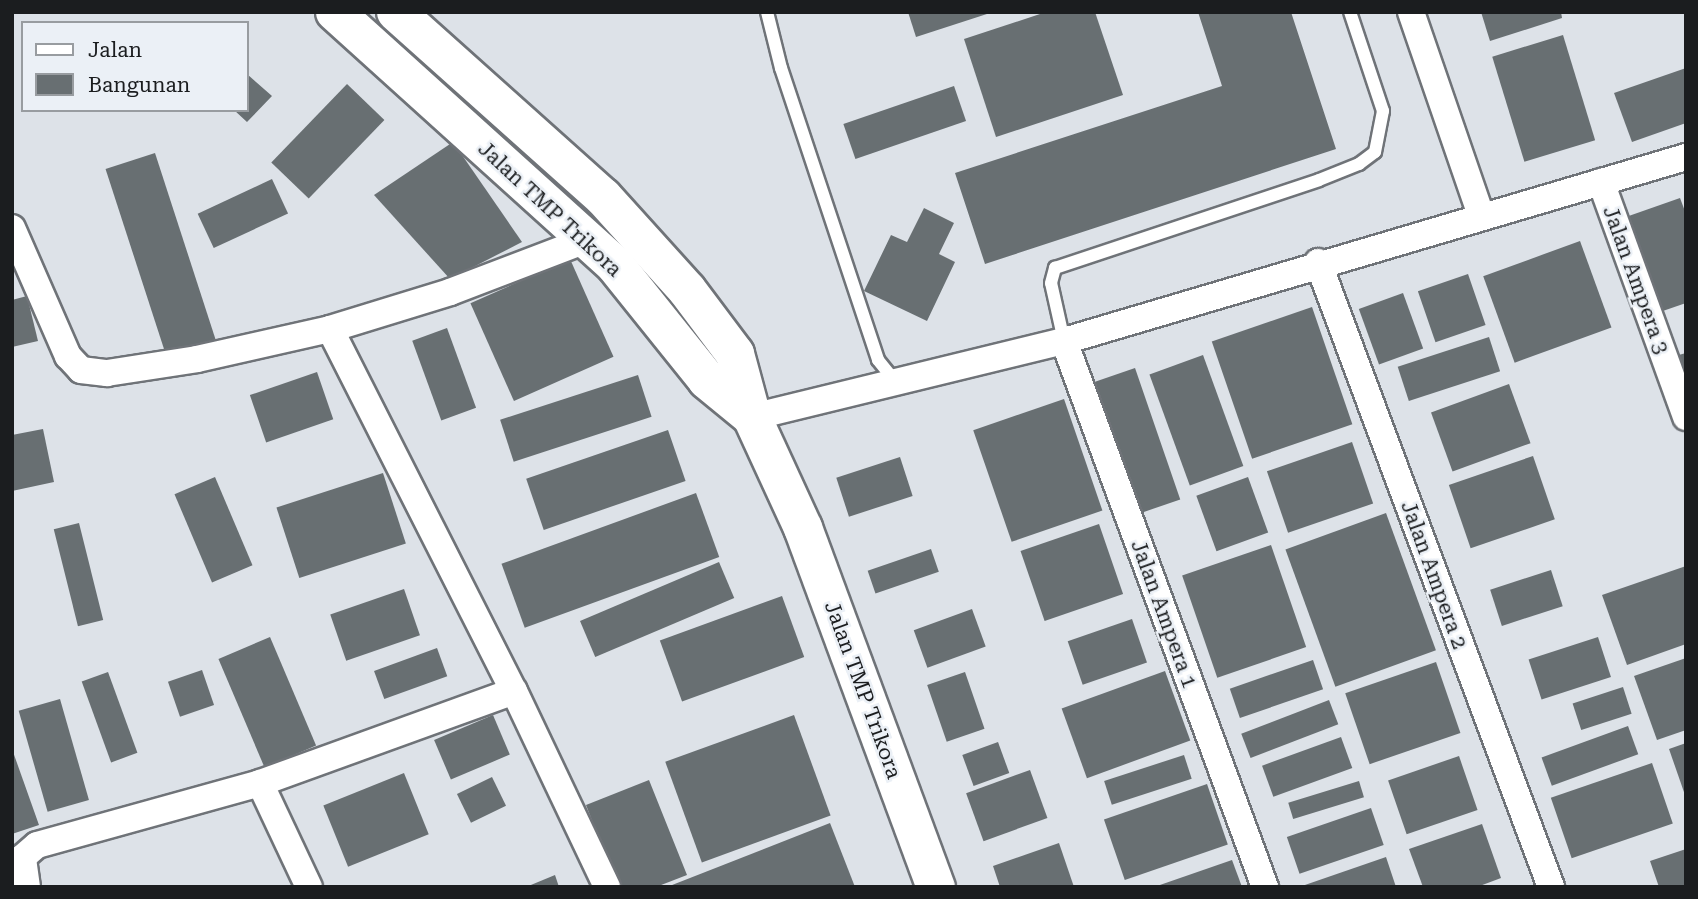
<!DOCTYPE html>
<style>
body{margin:0}
#map{position:relative;width:1698px;height:899px;overflow:hidden;background:#dde2e8;font-family:"Roboto Serif",serif}
div>[style]{position:absolute}
[style*='--x']{left:calc(var(--x)*1px);top:calc(var(--y)*1px);width:calc(var(--w)*1px);rotate:calc(var(--a)*1deg)}
.building>*{inset:0;background:#686f72;transform-origin:0 0}
.roads{filter:drop-shadow(2px 0 #6f7378) drop-shadow(-2px 0 #6f7378) drop-shadow(0 2px #6f7378) drop-shadow(0 -2px #6f7378)}
.service>*{height:12px;margin:-6px;padding:0 6px;transform-origin:6px;border-radius:6px;background:#fff}
.minor>*{height:26px;margin:-13px;padding:0 13px;transform-origin:13px;border-radius:13px;background:#fff}
.trunk>*{height:38px;margin:-19px;padding:0 19px;transform-origin:19px;border-radius:19px;background:#fff}
span{translate:-50% -50%;white-space:nowrap;text-align:center;line-height:1.15;-webkit-text-stroke:5px #ebf0f6;paint-order:stroke}
.street-label{font-size:21px;color:#1b1d1f}
.frame{position:absolute;inset:0;border:14px solid #1b1d1f;pointer-events:none}
.legend{position:absolute;left:21px;top:21px;width:228px;height:91px;box-sizing:border-box;background:#ebf0f6;border:2px solid #989ca0;margin:0;padding:9px 12px;list-style:none;font-size:21px;color:#1b1d1f}
.legend li{display:flex;align-items:center;gap:14px;height:35px}
.legend b{width:35px;border:2px solid #989ca0}
</style>
<div id="map">
<div class="building">
<div style="clip-path:polygon(908px 12px,990px 12px,990px 13px,916px 37px)"></div>
<div style="clip-path:polygon(1046px 12px,1095px 12px,1123px 95px,996px 137px,964px 39px)"></div>
<div style="clip-path:polygon(1198px 12px,1291px 12px,1336px 149px,985px 264px,955px 173px,1222px 86px)"></div>
<div style="clip-path:polygon(1481px 12px,1561px 12px,1562px 18px,1490px 41px)"></div>
<div style="left:1563px;top:35px;width:110px;height:74px;rotate:73deg"></div>
<div style="clip-path:polygon(1686px 68px,1686px 123px,1632px 142px,1614px 93px)"></div>
<div style="clip-path:polygon(247px 74px,272px 96px,247px 122px,234px 110px,247px 110px)"></div>
<div style="left:347px;top:84px;width:52px;height:109px;rotate:44deg"></div>
<div style="left:954px;top:86px;width:37px;height:117px;rotate:71deg"></div>
<div style="clip-path:polygon(453px 142px,522px 242px,450px 279px,374px 195px)"></div>
<div style="left:155px;top:153px;width:196px;height:52px;rotate:72deg"></div>
<div style="left:272px;top:179px;width:38px;height:82px;rotate:65deg"></div>
<div style="clip-path:polygon(1680px 198px,1686px 214px,1686px 303px,1657px 313px,1623px 218px)"></div>
<div style="clip-path:polygon(924px 208px,954px 223px,939px 254px,955px 262px,927px 321px,864px 291px,891px 235px,907px 242px)"></div>
<div style="left:1580px;top:241px;width:92px;height:103px;rotate:70deg"></div>
<div style="left:570px;top:259px;width:107px;height:109px;rotate:66deg"></div>
<div style="left:1468px;top:274px;width:54px;height:53px;rotate:71deg"></div>
<div style="left:1403px;top:293px;width:59px;height:47px;rotate:70deg"></div>
<div style="clip-path:polygon(27px 296px,38px 341px,12px 347px,12px 300px)"></div>
<div style="left:1312px;top:307px;width:124px;height:106px;rotate:71deg"></div>
<div style="left:447px;top:328px;width:85px;height:37px;rotate:70deg"></div>
<div style="left:1489px;top:337px;width:36px;height:96px;rotate:72deg"></div>
<div style="clip-path:polygon(1686px 353px,1686px 386px,1675px 356px)"></div>
<div style="left:1203px;top:355px;width:118px;height:57px;rotate:70deg"></div>
<div style="left:1135px;top:368px;width:139px;height:43px;rotate:71deg"></div>
<div style="left:317px;top:372px;width:50px;height:71px;rotate:71deg"></div>
<div style="left:638px;top:375px;width:44px;height:145px;rotate:72deg"></div>
<div style="left:1509px;top:384px;width:63px;height:83px;rotate:70deg"></div>
<div style="left:1064px;top:399px;width:118px;height:96px;rotate:71deg"></div>
<div style="clip-path:polygon(43px 429px,54px 482px,12px 491px,12px 435px)"></div>
<div style="left:668px;top:430px;width:54px;height:150px;rotate:71deg"></div>
<div style="left:1352px;top:442px;width:65px;height:90px;rotate:71deg"></div>
<div style="left:1533px;top:456px;width:67px;height:89px;rotate:71deg"></div>
<div style="left:900px;top:457px;width:41px;height:67px;rotate:72deg"></div>
<div style="left:383px;top:473px;width:74px;height:112px;rotate:72deg"></div>
<div style="left:215px;top:477px;width:96px;height:44px;rotate:67deg"></div>
<div style="left:1248px;top:477px;width:59px;height:55px;rotate:70deg"></div>
<div style="left:696px;top:493px;width:68px;height:207px;rotate:70deg"></div>
<div style="left:1386px;top:513px;width:146px;height:107px;rotate:70deg"></div>
<div style="left:79px;top:523px;width:100px;height:26px;rotate:76deg"></div>
<div style="left:1099px;top:524px;width:74px;height:83px;rotate:71deg"></div>
<div style="left:1271px;top:545px;width:108px;height:94px;rotate:71deg"></div>
<div style="left:931px;top:549px;width:24px;height:67px;rotate:71deg"></div>
<div style="left:719px;top:562px;width:39px;height:151px;rotate:67deg"></div>
<div style="clip-path:polygon(1686px 566px,1686px 644px,1627px 665px,1602px 595px)"></div>
<div style="left:1551px;top:570px;width:38px;height:64px;rotate:72deg"></div>
<div style="left:404px;top:589px;width:49px;height:78px;rotate:71deg"></div>
<div style="left:782px;top:596px;width:65px;height:130px;rotate:70deg"></div>
<div style="left:972px;top:609px;width:40px;height:62px;rotate:70deg"></div>
<div style="left:1132px;top:619px;width:46px;height:68px;rotate:71deg"></div>
<div style="left:270px;top:637px;width:118px;height:56px;rotate:67deg"></div>
<div style="left:1598px;top:637px;width:42px;height:73px;rotate:72deg"></div>
<div style="left:437px;top:648px;width:30px;height:67px;rotate:70deg"></div>
<div style="clip-path:polygon(1686px 658px,1686px 730px,1657px 740px,1634px 676px)"></div>
<div style="left:1313px;top:660px;width:31px;height:88px;rotate:71deg"></div>
<div style="left:1436px;top:662px;width:75px;height:96px;rotate:71deg"></div>
<div style="left:202px;top:670px;width:37px;height:36px;rotate:71deg"></div>
<div style="left:1165px;top:671px;width:74px;height:110px;rotate:70deg"></div>
<div style="left:108px;top:672px;width:86px;height:28px;rotate:70deg"></div>
<div style="left:965px;top:672px;width:60px;height:40px;rotate:71deg"></div>
<div style="left:1623px;top:687px;width:28px;height:53px;rotate:72deg"></div>
<div style="left:60px;top:699px;width:105px;height:43px;rotate:74deg"></div>
<div style="left:1329px;top:700px;width:26px;height:94px;rotate:69deg"></div>
<div style="left:493px;top:715px;width:43px;height:64px;rotate:67deg"></div>
<div style="left:794px;top:715px;width:107px;height:137px;rotate:70deg"></div>
<div style="left:1628px;top:726px;width:30px;height:92px;rotate:70deg"></div>
<div style="left:1341px;top:737px;width:33px;height:84px;rotate:70deg"></div>
<div style="left:998px;top:742px;width:33px;height:38px;rotate:70deg"></div>
<div style="clip-path:polygon(1686px 743px,1686px 795px,1685px 795px,1669px 749px)"></div>
<div style="clip-path:polygon(12px 749px,39px 825px,12px 834px)"></div>
<div style="left:1184px;top:755px;width:25px;height:84px;rotate:72deg"></div>
<div style="left:1459px;top:756px;width:57px;height:75px;rotate:71deg"></div>
<div style="left:1652px;top:763px;width:64px;height:107px;rotate:71deg"></div>
<div style="left:1030px;top:770px;width:51px;height:68px;rotate:70deg"></div>
<div style="left:404px;top:773px;width:66px;height:87px;rotate:68deg"></div>
<div style="left:492px;top:777px;width:32px;height:39px;rotate:64deg"></div>
<div style="clip-path:polygon(649px 780px,687px 875px,656px 887px,618px 887px,586px 805px)"></div>
<div style="left:1359px;top:781px;width:17px;height:74px;rotate:73deg"></div>
<div style="left:1207px;top:784px;width:64px;height:109px;rotate:71deg"></div>
<div style="left:1371px;top:808px;width:39px;height:89px;rotate:71deg"></div>
<div style="clip-path:polygon(830px 823px,855px 887px,667px 887px)"></div>
<div style="clip-path:polygon(1482px 824px,1501px 878px,1477px 887px,1423px 887px,1409px 849px)"></div>
<div style="clip-path:polygon(1059px 843px,1074px 887px,1000px 887px,993px 866px)"></div>
<div style="clip-path:polygon(1686px 849px,1686px 887px,1659px 887px,1650px 861px)"></div>
<div style="clip-path:polygon(1386px 857px,1396px 887px,1302px 887px,1302px 886px)"></div>
<div style="clip-path:polygon(1232px 860px,1242px 887px,1157px 887px,1157px 886px)"></div>
<div style="clip-path:polygon(555px 875px,559px 887px,526px 887px)"></div>
</div>
<div class="roads">
<div class="service">
<div style="--x:767;--y:12;--w:58;--a:76"></div>
<div style="--x:781;--y:68;--w:308;--a:71.6"></div>
<div style="--x:878;--y:360;--w:27;--a:51"></div>
<div style="--x:1064;--y:341;--w:59;--a:-102.6"></div>
<div style="--x:1051;--y:283;--w:16;--a:-75"></div>
<div style="--x:1055;--y:268;--w:278;--a:-18.4"></div>
<div style="--x:1319;--y:180;--w:43;--a:-21.8"></div>
<div style="--x:1359;--y:164;--w:20;--a:-37"></div>
<div style="--x:1375;--y:152;--w:42;--a:-79"></div>
<div style="--x:1383;--y:111;--w:104;--a:-108.4"></div>
</div>
<div class="minor">
<div style="--x:1411;--y:12;--w:215;--a:71"></div>
<div style="--x:1601;--y:182;--w:250;--a:70.1"></div>
<div style="--x:12;--y:228;--w:140;--a:66.4"></div>
<div style="--x:68;--y:356;--w:19;--a:47"></div>
<div style="--x:81;--y:370;--w:26;--a:7"></div>
<div style="--x:107;--y:373;--w:91;--a:-8.8"></div>
<div style="--x:197;--y:359;--w:136;--a:-12.7"></div>
<div style="--x:330;--y:329;--w:126;--a:-17.1"></div>
<div style="--x:450;--y:292;--w:146;--a:-20.9"></div>
<div style="--x:1318;--y:262;--w:667;--a:69.55"></div>
<div style="--x:330;--y:329;--w:406;--a:63.1"></div>
<div style="--x:514;--y:691;--w:217;--a:64.6"></div>
<div style="--x:1064;--y:341;--w:582;--a:69.79"></div>
<div style="--x:752;--y:417;--w:321;--a:-13.7"></div>
<div style="--x:1064;--y:341;--w:649;--a:-16.48"></div>
<div style="--x:260;--y:783;--w:115;--a:64.8"></div>
<div style="--x:27;--y:887;--w:30;--a:-98"></div>
<div style="--x:23;--y:857;--w:18;--a:-41"></div>
<div style="--x:37;--y:845;--w:231;--a:-15.5"></div>
<div style="--x:260;--y:783;--w:270;--a:-19.9"></div>
</div>
<div class="trunk">
<div style="--x:335;--y:12;--w:377;--a:42.1"></div>
<div style="--x:615;--y:265;--w:147;--a:51.3"></div>
<div style="--x:707;--y:380;--w:58;--a:39.4"></div>
<div style="--x:396;--y:12;--w:278;--a:41.8"></div>
<div style="--x:603;--y:197;--w:125;--a:47.9"></div>
<div style="--x:687;--y:290;--w:80;--a:53.1"></div>
<div style="--x:735;--y:354;--w:65;--a:74.9"></div>
<div style="--x:752;--y:417;--w:122;--a:65.3"></div>
<div style="--x:803;--y:528;--w:383;--a:69.7"></div>
</div>
</div>
<div class="street-label">
<span style="left:550px;top:209px;rotate:43deg">Jalan TMP Trikora</span>
<span style="left:1636px;top:280px;rotate:70deg">Jalan Ampera 3</span>
<span style="left:1434px;top:575px;rotate:70deg">Jalan Ampera 2</span>
<span style="left:1164px;top:614px;rotate:70deg">Jalan Ampera 1</span>
<span style="left:863px;top:690px;rotate:70deg">Jalan TMP Trikora</span>
</div>
<div class="frame"></div>
<ul class="legend">
<li><b style="height:9px;background:#fff"></b>Jalan</li>
<li><b style="height:19px;background:#686f72"></b>Bangunan</li>
</ul>
</div>
